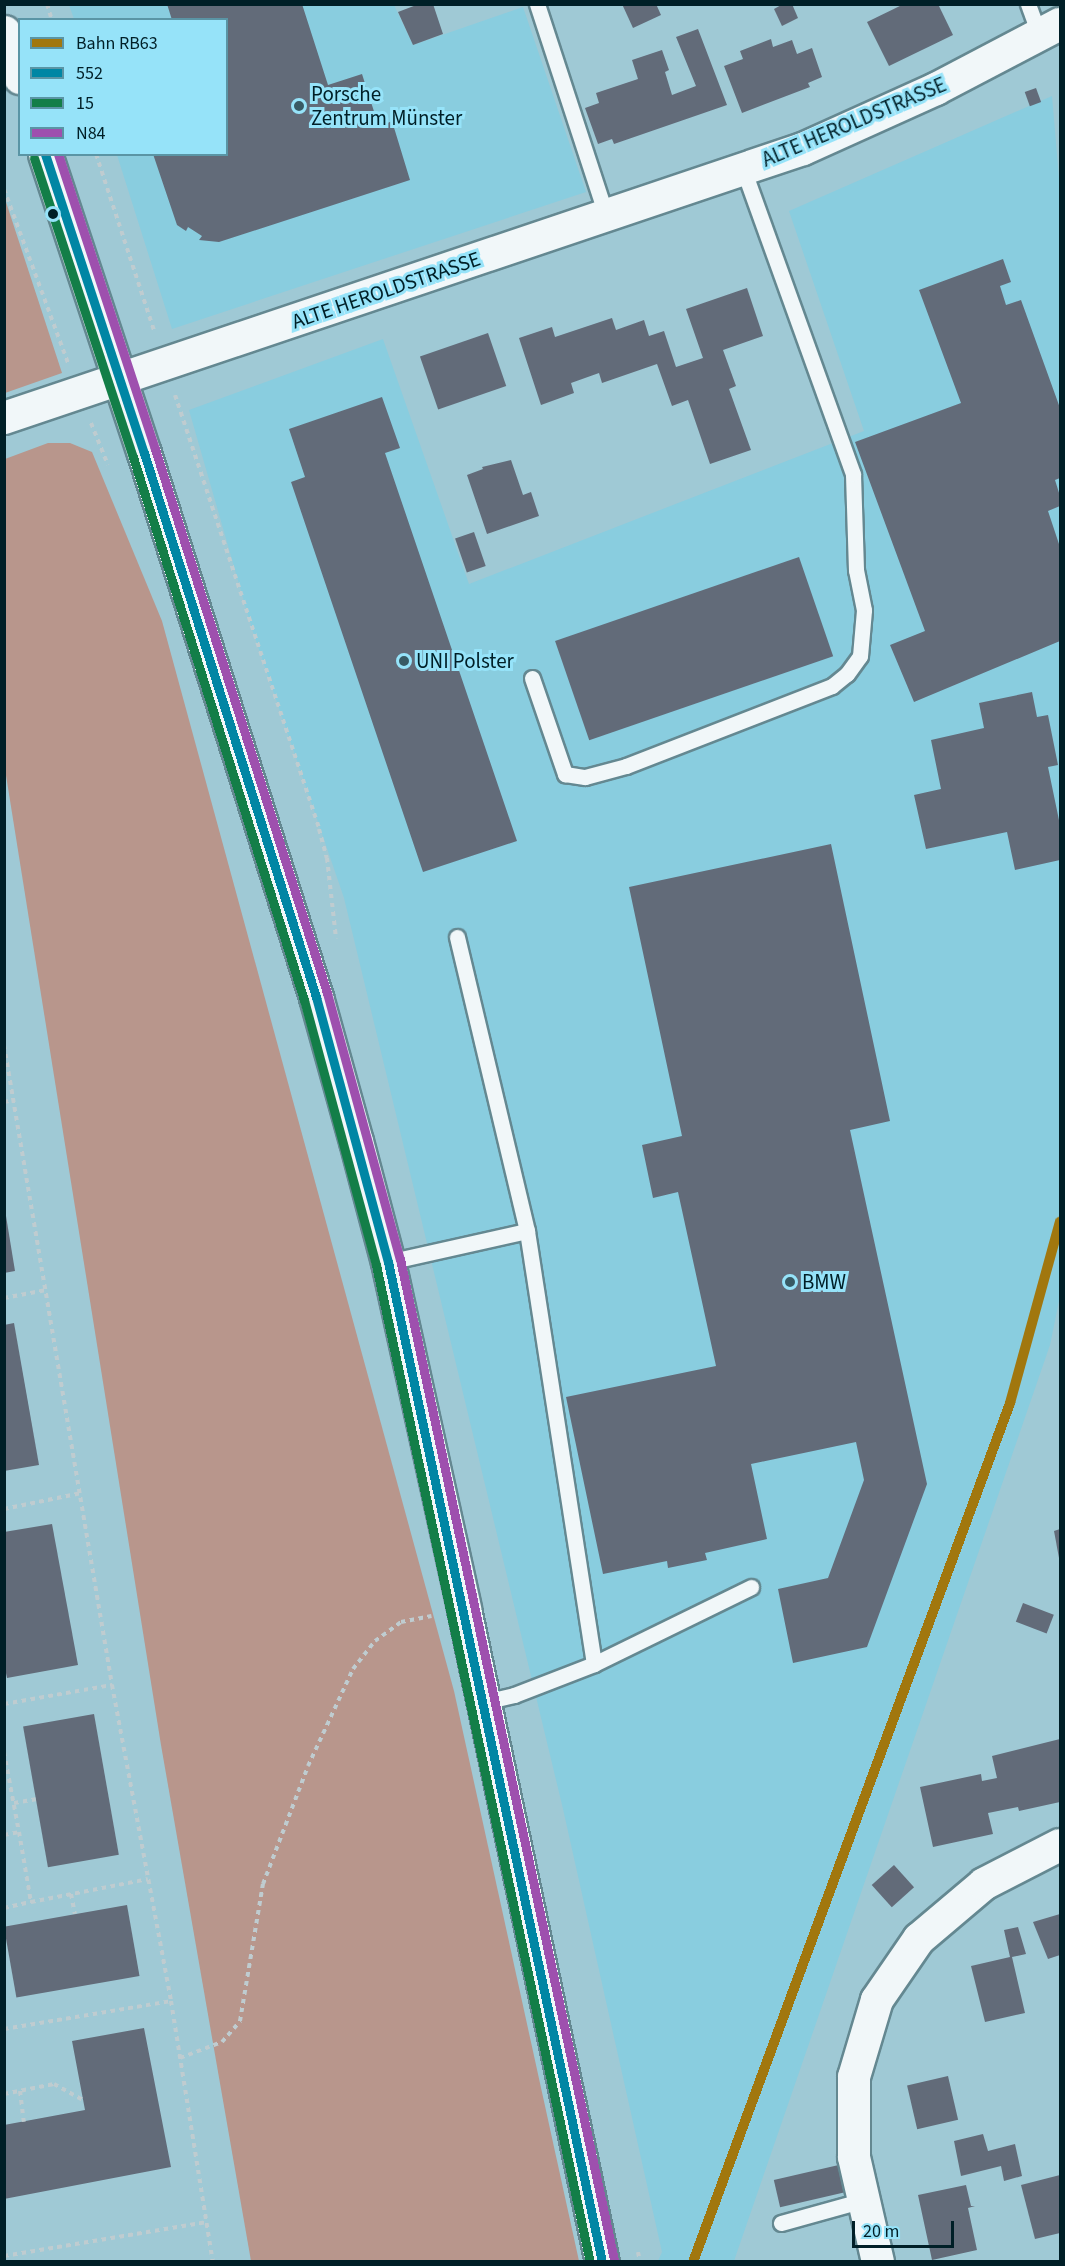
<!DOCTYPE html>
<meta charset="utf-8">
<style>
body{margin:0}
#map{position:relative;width:1065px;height:2266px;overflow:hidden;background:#9fc9d5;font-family:"Source Sans 3",sans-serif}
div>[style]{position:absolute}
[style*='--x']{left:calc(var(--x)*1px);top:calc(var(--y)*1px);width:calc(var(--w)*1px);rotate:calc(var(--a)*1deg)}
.built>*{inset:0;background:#89cddf}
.forest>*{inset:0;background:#b8968c}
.building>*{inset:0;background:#626b79;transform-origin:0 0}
.path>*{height:4px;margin-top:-2px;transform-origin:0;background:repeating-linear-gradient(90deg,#bfccd0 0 4.5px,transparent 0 9px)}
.roads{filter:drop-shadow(2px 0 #648891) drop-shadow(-2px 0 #648891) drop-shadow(0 2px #648891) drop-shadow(0 -2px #648891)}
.service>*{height:15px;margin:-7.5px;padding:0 7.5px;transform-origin:7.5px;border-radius:7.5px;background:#f1f7f9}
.minor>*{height:32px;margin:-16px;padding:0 16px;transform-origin:16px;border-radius:16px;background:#f1f7f9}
.secondary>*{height:33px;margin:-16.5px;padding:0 16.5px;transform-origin:16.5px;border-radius:16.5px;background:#f1f7f9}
.bus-1>*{height:9px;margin:-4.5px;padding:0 4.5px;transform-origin:4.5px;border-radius:4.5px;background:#0086a4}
.bus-2>*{height:9px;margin:-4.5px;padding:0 4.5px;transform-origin:4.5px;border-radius:4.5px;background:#137e48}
.bus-3>*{height:9px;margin:-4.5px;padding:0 4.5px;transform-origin:4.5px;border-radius:4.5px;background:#9e50ae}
.rail-1>*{height:10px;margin:-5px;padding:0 5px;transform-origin:5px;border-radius:5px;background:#a1770e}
.dots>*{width:16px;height:16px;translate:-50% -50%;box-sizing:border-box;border:3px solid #96e3f9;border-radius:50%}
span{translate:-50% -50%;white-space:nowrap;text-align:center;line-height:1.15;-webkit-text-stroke:6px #96e3f9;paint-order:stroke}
.poi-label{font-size:21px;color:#001f27}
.left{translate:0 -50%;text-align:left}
.street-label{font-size:21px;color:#001f27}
.frame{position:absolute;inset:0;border:6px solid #001f27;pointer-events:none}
.legend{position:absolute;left:18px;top:18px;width:210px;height:138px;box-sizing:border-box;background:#96e3f9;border:2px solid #5a95a5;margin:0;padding:8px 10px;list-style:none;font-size:18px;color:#001f27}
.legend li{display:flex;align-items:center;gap:12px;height:30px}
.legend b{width:30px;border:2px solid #5a95a5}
.scale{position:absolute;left:852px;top:2221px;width:102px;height:27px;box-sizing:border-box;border:3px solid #001f27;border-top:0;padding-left:8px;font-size:18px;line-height:21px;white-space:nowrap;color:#001f27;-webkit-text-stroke:4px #96e3f9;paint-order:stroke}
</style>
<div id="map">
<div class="built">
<div style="clip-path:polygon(69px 5px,394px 5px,413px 45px,523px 7px,586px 192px,172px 329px,117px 155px,226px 154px,226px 20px,74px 19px)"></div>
<div style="clip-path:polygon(1052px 96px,1060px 190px,1060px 1296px,1050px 1345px,734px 2261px,658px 2261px,662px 2252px,563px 1809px,344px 898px,252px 629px,189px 410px,383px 339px,469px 584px,864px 431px,789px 211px)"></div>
</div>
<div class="forest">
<div style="clip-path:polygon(5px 199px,62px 373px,5px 393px,4px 393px)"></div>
<div style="clip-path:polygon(48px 443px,70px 443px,92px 452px,162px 621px,454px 1691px,579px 2261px,251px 2261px,161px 1745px,5px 769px,5px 459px)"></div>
</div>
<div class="building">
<div style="clip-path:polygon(167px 4px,302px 4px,328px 85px,362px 74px,379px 127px,392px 121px,410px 180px,219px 242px,199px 240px,202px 236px,188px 227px,186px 231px,177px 225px,153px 154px,226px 154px,226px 20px,172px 20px)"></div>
<div style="clip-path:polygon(419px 4px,433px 4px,443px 34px,413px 45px,398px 12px)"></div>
<div style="clip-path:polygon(622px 4px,656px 4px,661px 15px,633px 28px)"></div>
<div style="clip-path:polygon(783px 4px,792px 4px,798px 18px,782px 26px,774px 9px)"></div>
<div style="clip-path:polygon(904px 4px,938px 4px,953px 35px,889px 66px,867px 22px)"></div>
<div style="clip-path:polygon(698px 29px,727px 105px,614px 144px,612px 139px,598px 144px,585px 108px,599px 103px,596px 93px,638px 79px,632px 60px,662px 50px,669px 70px,665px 72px,672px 95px,696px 86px,676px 37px)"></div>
<div style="clip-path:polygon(771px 39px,773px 47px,792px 40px,797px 54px,812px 48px,822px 77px,808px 83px,810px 87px,742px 113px,724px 66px,743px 59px,740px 51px)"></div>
<div style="left:1036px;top:88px;width:15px;height:12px;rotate:70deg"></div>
<div style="clip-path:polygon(1003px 259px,1011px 282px,1000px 286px,1006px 305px,1021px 300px,1060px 408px,1060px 478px,1055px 480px,1060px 496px,1060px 506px,1048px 511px,1060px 547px,1060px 641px,914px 702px,890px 645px,925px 631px,855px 442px,961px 403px,919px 290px)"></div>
<div style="clip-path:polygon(747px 288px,763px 336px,723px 350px,736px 386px,729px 389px,751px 450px,710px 464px,688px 400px,672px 406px,657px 364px,602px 383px,599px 373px,571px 383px,574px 393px,541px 405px,519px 338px,552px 327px,555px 337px,612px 318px,616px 330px,644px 320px,649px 336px,664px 331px,676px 367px,703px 358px,686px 309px)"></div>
<div style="left:488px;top:333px;width:56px;height:72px;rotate:71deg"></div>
<div style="clip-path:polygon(382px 397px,400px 448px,385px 453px,517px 841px,423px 872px,291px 482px,305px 477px,289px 429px)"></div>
<div style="clip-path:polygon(511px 460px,523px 495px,531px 492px,539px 516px,487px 534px,467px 475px,483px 469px,482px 467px)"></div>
<div style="left:474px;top:532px;width:36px;height:20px;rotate:71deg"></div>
<div style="left:799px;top:557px;width:105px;height:258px;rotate:71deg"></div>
<div style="clip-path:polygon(1032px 692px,1037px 717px,1048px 715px,1058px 765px,1048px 767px,1060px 825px,1060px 860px,1015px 870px,1007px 832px,926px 849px,914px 795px,941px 789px,931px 740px,984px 728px,979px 703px)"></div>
<div style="clip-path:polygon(831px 844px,890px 1121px,850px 1130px,927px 1484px,867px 1647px,793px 1663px,778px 1589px,828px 1578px,864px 1480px,856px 1442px,751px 1464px,767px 1539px,705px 1553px,707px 1560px,668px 1568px,667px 1561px,603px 1574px,566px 1397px,716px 1366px,678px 1192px,653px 1198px,642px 1145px,682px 1136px,629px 887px)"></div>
<div style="clip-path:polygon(6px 1216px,15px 1271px,4px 1273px,4px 1217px)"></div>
<div style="clip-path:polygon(14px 1323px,39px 1465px,4px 1471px,4px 1325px)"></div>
<div style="clip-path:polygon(52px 1524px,78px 1665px,7px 1678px,4px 1663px,4px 1532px)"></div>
<div style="clip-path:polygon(1060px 1529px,1060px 1558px,1059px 1558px,1054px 1531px)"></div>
<div style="left:1023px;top:1603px;width:33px;height:20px;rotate:21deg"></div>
<div style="left:94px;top:1714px;width:143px;height:72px;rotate:80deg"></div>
<div style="clip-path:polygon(1060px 1739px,1060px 1802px,1019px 1811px,1018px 1807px,988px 1813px,993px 1834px,933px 1847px,920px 1787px,981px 1774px,982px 1781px,997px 1778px,992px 1756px)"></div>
<div style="left:894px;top:1865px;width:30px;height:30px;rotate:48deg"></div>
<div style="left:127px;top:1905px;width:72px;height:125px;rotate:80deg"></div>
<div style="clip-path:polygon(1060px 1914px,1060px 1955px,1048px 1959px,1033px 1922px)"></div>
<div style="clip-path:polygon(1018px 1927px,1026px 1954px,1012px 1957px,1025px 2013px,985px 2022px,971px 1966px,1010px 1957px,1004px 1930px)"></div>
<div style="clip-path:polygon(144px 2028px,171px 2167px,4px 2199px,4px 2125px,85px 2110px,72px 2041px)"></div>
<div style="left:948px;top:2076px;width:45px;height:42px;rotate:77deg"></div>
<div style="clip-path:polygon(983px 2134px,988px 2151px,1015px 2144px,1022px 2176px,1004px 2181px,1001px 2166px,961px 2176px,954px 2141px)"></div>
<div style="left:843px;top:2164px;width:28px;height:71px;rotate:77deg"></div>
<div style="clip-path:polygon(1060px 2175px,1060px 2233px,1035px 2239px,1021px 2185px)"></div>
<div style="clip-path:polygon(966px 2185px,971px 2206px,975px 2206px,968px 2208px,977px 2250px,932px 2260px,918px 2195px)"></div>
</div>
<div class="path">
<div style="--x:47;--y:4;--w:17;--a:73"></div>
<div style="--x:96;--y:154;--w:188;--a:71.8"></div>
<div style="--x:4;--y:189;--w:185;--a:69.8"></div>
<div style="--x:175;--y:395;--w:457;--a:71.6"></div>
<div style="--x:319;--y:829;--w:30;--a:75"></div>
<div style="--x:327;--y:858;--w:81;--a:83.6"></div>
<div style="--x:91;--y:423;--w:45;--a:68"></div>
<div style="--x:4;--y:1045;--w:649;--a:80.42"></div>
<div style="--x:112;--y:1685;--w:321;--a:79.4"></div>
<div style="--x:171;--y:2001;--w:264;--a:80.9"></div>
<div style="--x:4;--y:1102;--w:10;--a:-11"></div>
<div style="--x:4;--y:1298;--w:43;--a:-10.8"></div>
<div style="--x:4;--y:1509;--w:79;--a:-11.7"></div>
<div style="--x:4;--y:1704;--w:110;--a:-10"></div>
<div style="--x:4;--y:1752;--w:81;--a:79.4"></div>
<div style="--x:14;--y:1803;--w:22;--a:-10"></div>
<div style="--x:4;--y:1835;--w:15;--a:-11"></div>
<div style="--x:19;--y:1832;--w:71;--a:80.3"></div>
<div style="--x:31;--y:1902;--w:119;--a:-11.1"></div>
<div style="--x:71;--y:1894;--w:20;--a:79"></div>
<div style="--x:4;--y:1908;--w:28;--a:-13"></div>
<div style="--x:4;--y:2029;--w:169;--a:-9.5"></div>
<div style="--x:180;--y:2058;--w:45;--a:-20.9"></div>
<div style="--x:222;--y:2042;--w:28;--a:-49"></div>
<div style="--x:240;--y:2021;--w:139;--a:-80.5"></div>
<div style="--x:263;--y:1884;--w:126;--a:-69.1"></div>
<div style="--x:308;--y:1766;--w:107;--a:-65.1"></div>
<div style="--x:353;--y:1669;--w:36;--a:-52"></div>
<div style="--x:375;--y:1641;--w:32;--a:-36"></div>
<div style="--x:401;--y:1622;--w:31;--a:-11"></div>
<div style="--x:20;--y:2091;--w:31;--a:83"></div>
<div style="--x:4;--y:2094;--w:51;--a:-11.3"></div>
<div style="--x:54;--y:2084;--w:33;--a:29"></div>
<div style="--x:638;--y:2252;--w:10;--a:79"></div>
<div style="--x:4;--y:2256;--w:206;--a:-9.5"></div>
</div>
<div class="roads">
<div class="service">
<div style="--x:537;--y:4;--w:222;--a:71.9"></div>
<div style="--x:1028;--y:4;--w:33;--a:70"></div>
<div style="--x:532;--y:678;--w:102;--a:71"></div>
<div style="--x:565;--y:774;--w:20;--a:9"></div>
<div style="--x:585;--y:777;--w:42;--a:-15"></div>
<div style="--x:626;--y:766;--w:221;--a:-21.2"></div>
<div style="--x:832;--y:686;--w:19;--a:-39"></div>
<div style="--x:847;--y:674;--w:22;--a:-54"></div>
<div style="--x:860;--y:656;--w:46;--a:-85"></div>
<div style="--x:864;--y:610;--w:41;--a:-101.3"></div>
<div style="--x:856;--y:570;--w:96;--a:-91.8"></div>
<div style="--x:853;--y:474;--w:324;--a:-109.8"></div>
<div style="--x:457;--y:937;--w:302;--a:76.6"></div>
<div style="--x:527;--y:1231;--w:438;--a:81.2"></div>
<div style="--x:388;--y:1262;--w:142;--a:-12.6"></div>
<div style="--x:484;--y:1702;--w:31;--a:-13"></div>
<div style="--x:514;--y:1695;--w:86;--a:-21.2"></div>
<div style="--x:594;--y:1664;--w:175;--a:-26.1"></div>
<div style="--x:781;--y:2223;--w:86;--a:-15.5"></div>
</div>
<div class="minor">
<div style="--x:4;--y:418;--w:843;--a:-18.61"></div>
<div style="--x:803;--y:149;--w:146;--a:-24.3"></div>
<div style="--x:936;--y:89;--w:140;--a:-27.7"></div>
<div style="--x:878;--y:2262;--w:108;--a:-102.9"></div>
<div style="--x:854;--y:2157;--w:80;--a:-90"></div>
<div style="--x:854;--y:2077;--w:80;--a:-73.4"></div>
<div style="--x:877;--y:2000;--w:74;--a:-55.5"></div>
<div style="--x:919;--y:1939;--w:85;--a:-40.2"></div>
<div style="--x:984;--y:1884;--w:85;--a:-27.2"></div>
</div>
<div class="secondary">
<div style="--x:4;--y:32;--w:48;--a:70.4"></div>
<div style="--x:45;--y:154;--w:315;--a:71.7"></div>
<div style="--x:144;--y:453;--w:571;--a:72.45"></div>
<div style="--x:316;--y:997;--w:149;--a:74.5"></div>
<div style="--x:356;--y:1141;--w:125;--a:75.2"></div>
<div style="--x:388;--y:1262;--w:355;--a:77.6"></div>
<div style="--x:464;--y:1609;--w:667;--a:78.07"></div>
</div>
</div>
<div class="bus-1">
<div style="--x:45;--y:154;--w:315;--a:71.7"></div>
<div style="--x:144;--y:453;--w:571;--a:72.45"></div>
<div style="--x:316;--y:997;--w:275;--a:74.8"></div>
<div style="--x:388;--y:1262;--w:1023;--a:77.92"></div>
</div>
<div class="bus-2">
<div style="--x:34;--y:158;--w:315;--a:71.7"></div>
<div style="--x:133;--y:457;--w:569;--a:72.52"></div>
<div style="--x:304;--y:1000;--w:275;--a:74.8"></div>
<div style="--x:376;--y:1265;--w:1020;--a:77.89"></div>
</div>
<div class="bus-3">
<div style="--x:58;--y:154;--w:311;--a:71.8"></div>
<div style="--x:155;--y:449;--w:571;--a:72.45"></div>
<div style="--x:327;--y:993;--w:276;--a:74.7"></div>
<div style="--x:400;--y:1259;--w:1024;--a:77.93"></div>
</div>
<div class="rail-1">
<div style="--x:693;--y:2262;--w:916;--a:-69.74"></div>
<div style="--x:1010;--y:1403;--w:188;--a:-74.6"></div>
</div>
<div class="dots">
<div style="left:299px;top:106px;background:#385a64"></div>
<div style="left:53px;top:214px;background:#001f27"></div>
<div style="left:404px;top:661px;background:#385a64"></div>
<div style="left:790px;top:1282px;background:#385a64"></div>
</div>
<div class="poi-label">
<span class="left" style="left:311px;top:106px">Porsche<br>Zentrum Münster</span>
<span class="left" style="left:416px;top:661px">UNI Polster</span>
<span class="left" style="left:802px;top:1282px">BMW</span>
</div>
<div class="street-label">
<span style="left:854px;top:122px;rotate:-23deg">ALTE HEROLDSTRASSE</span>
<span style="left:386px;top:290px;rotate:-19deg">ALTE HEROLDSTRASSE</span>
</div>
<div class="frame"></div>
<ul class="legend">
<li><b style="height:8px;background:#a1770e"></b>Bahn RB63</li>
<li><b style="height:8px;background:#0086a4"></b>552</li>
<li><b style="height:8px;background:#137e48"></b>15</li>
<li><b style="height:8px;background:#9e50ae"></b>N84</li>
</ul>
<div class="scale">20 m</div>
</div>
